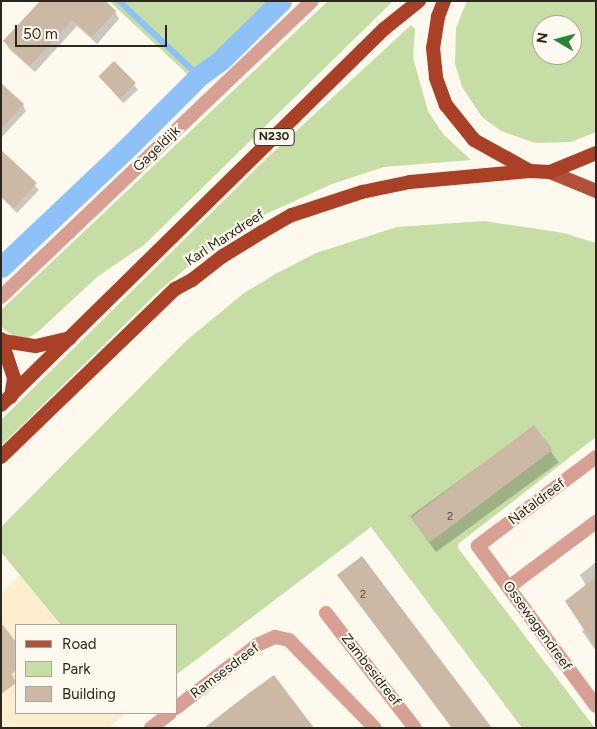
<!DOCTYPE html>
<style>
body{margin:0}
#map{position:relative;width:597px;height:729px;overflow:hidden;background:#fef9ef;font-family:Figtree,sans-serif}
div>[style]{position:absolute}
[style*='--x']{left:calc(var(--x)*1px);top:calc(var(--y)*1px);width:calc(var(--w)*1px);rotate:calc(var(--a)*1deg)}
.built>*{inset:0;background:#feeece}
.green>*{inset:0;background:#c6dea6}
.shadow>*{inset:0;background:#0003;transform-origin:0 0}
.stream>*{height:6px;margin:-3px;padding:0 3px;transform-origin:3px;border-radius:3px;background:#8dc1f8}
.canal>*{height:21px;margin:-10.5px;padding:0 10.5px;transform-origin:10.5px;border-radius:10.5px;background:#8dc1f8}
.building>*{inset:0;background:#cbb8a5;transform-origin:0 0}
.minor>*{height:14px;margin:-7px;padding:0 7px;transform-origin:7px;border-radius:7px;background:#d8a092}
.primary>*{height:14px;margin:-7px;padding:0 7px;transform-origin:7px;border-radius:7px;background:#b2513a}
.trunk>*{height:14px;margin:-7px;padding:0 7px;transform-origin:7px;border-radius:7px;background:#aa4026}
span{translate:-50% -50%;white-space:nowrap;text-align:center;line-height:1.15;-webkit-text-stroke:4px #fef9ef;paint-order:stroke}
.number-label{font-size:11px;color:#544b40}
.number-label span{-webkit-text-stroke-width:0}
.shield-label span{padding:1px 4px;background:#fef9ef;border:1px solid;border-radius:4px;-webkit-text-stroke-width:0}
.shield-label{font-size:12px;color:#2c271e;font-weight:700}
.street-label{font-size:14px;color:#2c271e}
.frame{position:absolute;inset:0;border:2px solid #2c271e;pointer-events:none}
.legend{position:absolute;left:15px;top:624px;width:162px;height:90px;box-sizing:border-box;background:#fef9ef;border:1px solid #aaa59b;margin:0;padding:6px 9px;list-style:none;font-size:15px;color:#2c271e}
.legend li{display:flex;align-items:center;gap:10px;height:25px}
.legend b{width:25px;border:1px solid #aaa59b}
.north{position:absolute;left:532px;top:15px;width:50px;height:50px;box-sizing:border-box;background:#fef9ef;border:1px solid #aaa59b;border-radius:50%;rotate:278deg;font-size:14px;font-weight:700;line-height:20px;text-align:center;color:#2c271e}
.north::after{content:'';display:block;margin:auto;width:18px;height:22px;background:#268536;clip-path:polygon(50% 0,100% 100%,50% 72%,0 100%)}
.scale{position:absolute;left:15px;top:25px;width:152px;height:22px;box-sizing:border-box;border:2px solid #2c271e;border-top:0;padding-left:6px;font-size:15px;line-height:18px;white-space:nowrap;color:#2c271e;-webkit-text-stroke:4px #fef9ef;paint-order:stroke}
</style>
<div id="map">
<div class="built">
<div style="clip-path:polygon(20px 575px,61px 625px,16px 625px,16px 713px,127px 713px,108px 728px,1px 728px,1px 594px)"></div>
</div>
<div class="green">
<div style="clip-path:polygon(109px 1px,291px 1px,200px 86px)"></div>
<div style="clip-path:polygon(328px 1px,393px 1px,144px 245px,97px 277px,39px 331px,27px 339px,17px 338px,6px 331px,1px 326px,1px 310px)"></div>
<div style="clip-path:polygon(evenodd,467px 1px,596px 1px,596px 132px,571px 142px,535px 143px,501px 131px,482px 117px,462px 87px,455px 64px,456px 28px,467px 1px,542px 25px,572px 25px,572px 55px,542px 55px,542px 25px)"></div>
<div style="clip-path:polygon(411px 25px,415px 29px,413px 58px,428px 111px,443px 134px,471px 160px,384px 167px,332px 184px,266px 214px,240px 229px,207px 251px,160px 290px,1px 446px,1px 420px,267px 158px)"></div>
<div style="clip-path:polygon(484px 221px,564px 233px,596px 243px,596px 437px,458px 544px,458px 548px,595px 728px,522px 728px,371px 527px,176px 675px,176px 625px,61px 625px,1px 552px,1px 527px,187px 340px,244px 293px,277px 273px,316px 253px,397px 227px)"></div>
</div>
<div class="shadow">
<div style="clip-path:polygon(42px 1px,115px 11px,119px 19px,97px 44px,77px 26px,35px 72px,9px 49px,5px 41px)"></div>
<div style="left:114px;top:63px;width:36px;height:20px;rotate:48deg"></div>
<div style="clip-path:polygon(1px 99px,23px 105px,26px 111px,1px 138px)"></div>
<div style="clip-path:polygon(1px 152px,39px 190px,17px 213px,1px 197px)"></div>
<div style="left:533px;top:427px;width:44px;height:152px;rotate:54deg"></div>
<div style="clip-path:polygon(596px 562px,596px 651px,582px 631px,585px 629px,586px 586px,580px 575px)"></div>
<div style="clip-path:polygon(338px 575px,491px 728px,452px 728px)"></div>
<div style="clip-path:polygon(3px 625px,16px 642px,16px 670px,12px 674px,16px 683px,1px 694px,1px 626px)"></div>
</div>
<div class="stream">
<div style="--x:119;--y:1;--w:110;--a:43.2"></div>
</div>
<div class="canal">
<div style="--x:1;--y:267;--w:180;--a:-43.4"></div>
<div style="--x:132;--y:143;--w:95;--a:-45"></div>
<div style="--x:199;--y:76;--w:27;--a:-36"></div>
<div style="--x:221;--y:60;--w:84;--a:-44.5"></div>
</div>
<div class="building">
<div style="clip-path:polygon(40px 1px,106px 1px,116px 11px,92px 37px,72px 20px,30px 66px,3px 41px)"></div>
<div style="left:114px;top:61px;width:31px;height:22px;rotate:45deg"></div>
<div style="clip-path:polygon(1px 83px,24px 104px,1px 129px)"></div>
<div style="clip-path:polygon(1px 150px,37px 183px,14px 208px,1px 196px)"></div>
<div style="left:534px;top:425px;width:31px;height:154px;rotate:53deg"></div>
<div style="clip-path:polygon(362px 556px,408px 617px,492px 728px,452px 728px,429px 697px,337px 575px)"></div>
<div style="clip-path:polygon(596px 577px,596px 648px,565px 601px)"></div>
<div style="clip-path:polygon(274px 675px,314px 728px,204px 728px,249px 693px)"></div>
</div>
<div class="minor">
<div style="--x:1;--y:297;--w:429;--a:-43.6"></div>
<div style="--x:596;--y:457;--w:148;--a:143"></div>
<div style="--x:478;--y:546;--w:199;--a:53.6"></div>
<div style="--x:509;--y:587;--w:109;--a:-36.8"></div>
<div style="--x:326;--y:613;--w:145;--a:52.3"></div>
<div style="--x:176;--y:708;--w:103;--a:-37.9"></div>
<div style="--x:257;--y:645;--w:20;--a:-24"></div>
<div style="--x:275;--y:637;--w:14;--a:12"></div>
<div style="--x:289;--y:640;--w:123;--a:45.7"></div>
<div style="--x:151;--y:728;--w:24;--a:-38"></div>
</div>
<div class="primary">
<div style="--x:550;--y:172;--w:50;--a:22.4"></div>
</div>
<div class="trunk">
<div style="--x:444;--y:1;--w:17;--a:111"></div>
<div style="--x:438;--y:17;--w:31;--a:99"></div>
<div style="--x:433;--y:48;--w:30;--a:84"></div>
<div style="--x:436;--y:78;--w:29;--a:70"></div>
<div style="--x:446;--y:105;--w:45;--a:51.3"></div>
<div style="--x:474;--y:140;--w:64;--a:29"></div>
<div style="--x:530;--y:171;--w:20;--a:3"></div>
<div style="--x:550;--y:172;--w:50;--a:-22.4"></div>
<div style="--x:1;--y:339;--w:41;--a:71.6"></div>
<div style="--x:14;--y:378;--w:19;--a:99"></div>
<div style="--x:3;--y:341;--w:33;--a:9"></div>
<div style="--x:36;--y:346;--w:35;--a:-13"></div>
<div style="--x:1;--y:405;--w:537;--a:-44.47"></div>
<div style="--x:384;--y:29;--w:45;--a:-38.7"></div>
<div style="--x:1;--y:457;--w:242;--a:-44"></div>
<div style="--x:175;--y:289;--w:19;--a:-28"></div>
<div style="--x:192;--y:280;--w:39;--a:-38"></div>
<div style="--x:223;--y:256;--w:46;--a:-31.6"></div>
<div style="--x:262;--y:232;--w:34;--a:-30"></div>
<div style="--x:292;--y:215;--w:74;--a:-18.2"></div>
<div style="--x:362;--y:192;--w:49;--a:-11.8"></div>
<div style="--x:410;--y:182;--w:121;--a:-5.2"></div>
</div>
<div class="number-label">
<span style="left:450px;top:517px">2</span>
<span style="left:363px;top:595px">2</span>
</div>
<div class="shield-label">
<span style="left:274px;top:137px">N230</span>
</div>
<div class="street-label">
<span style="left:157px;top:149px;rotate:-44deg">Gageldijk</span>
<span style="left:225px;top:238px;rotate:-33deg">Karl Marxdreef</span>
<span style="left:537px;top:502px;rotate:-37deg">Nataldreef</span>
<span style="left:537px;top:626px;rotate:54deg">Ossewagendreef</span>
<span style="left:371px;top:670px;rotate:52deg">Zambesidreef</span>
<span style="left:225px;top:671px;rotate:-37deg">Ramsesdreef</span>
</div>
<div class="frame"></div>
<ul class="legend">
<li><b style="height:6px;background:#b2513a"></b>Road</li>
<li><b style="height:14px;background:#c6dea6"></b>Park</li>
<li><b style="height:14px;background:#cbb8a5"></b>Building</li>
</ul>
<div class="north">N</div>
<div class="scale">50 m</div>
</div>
